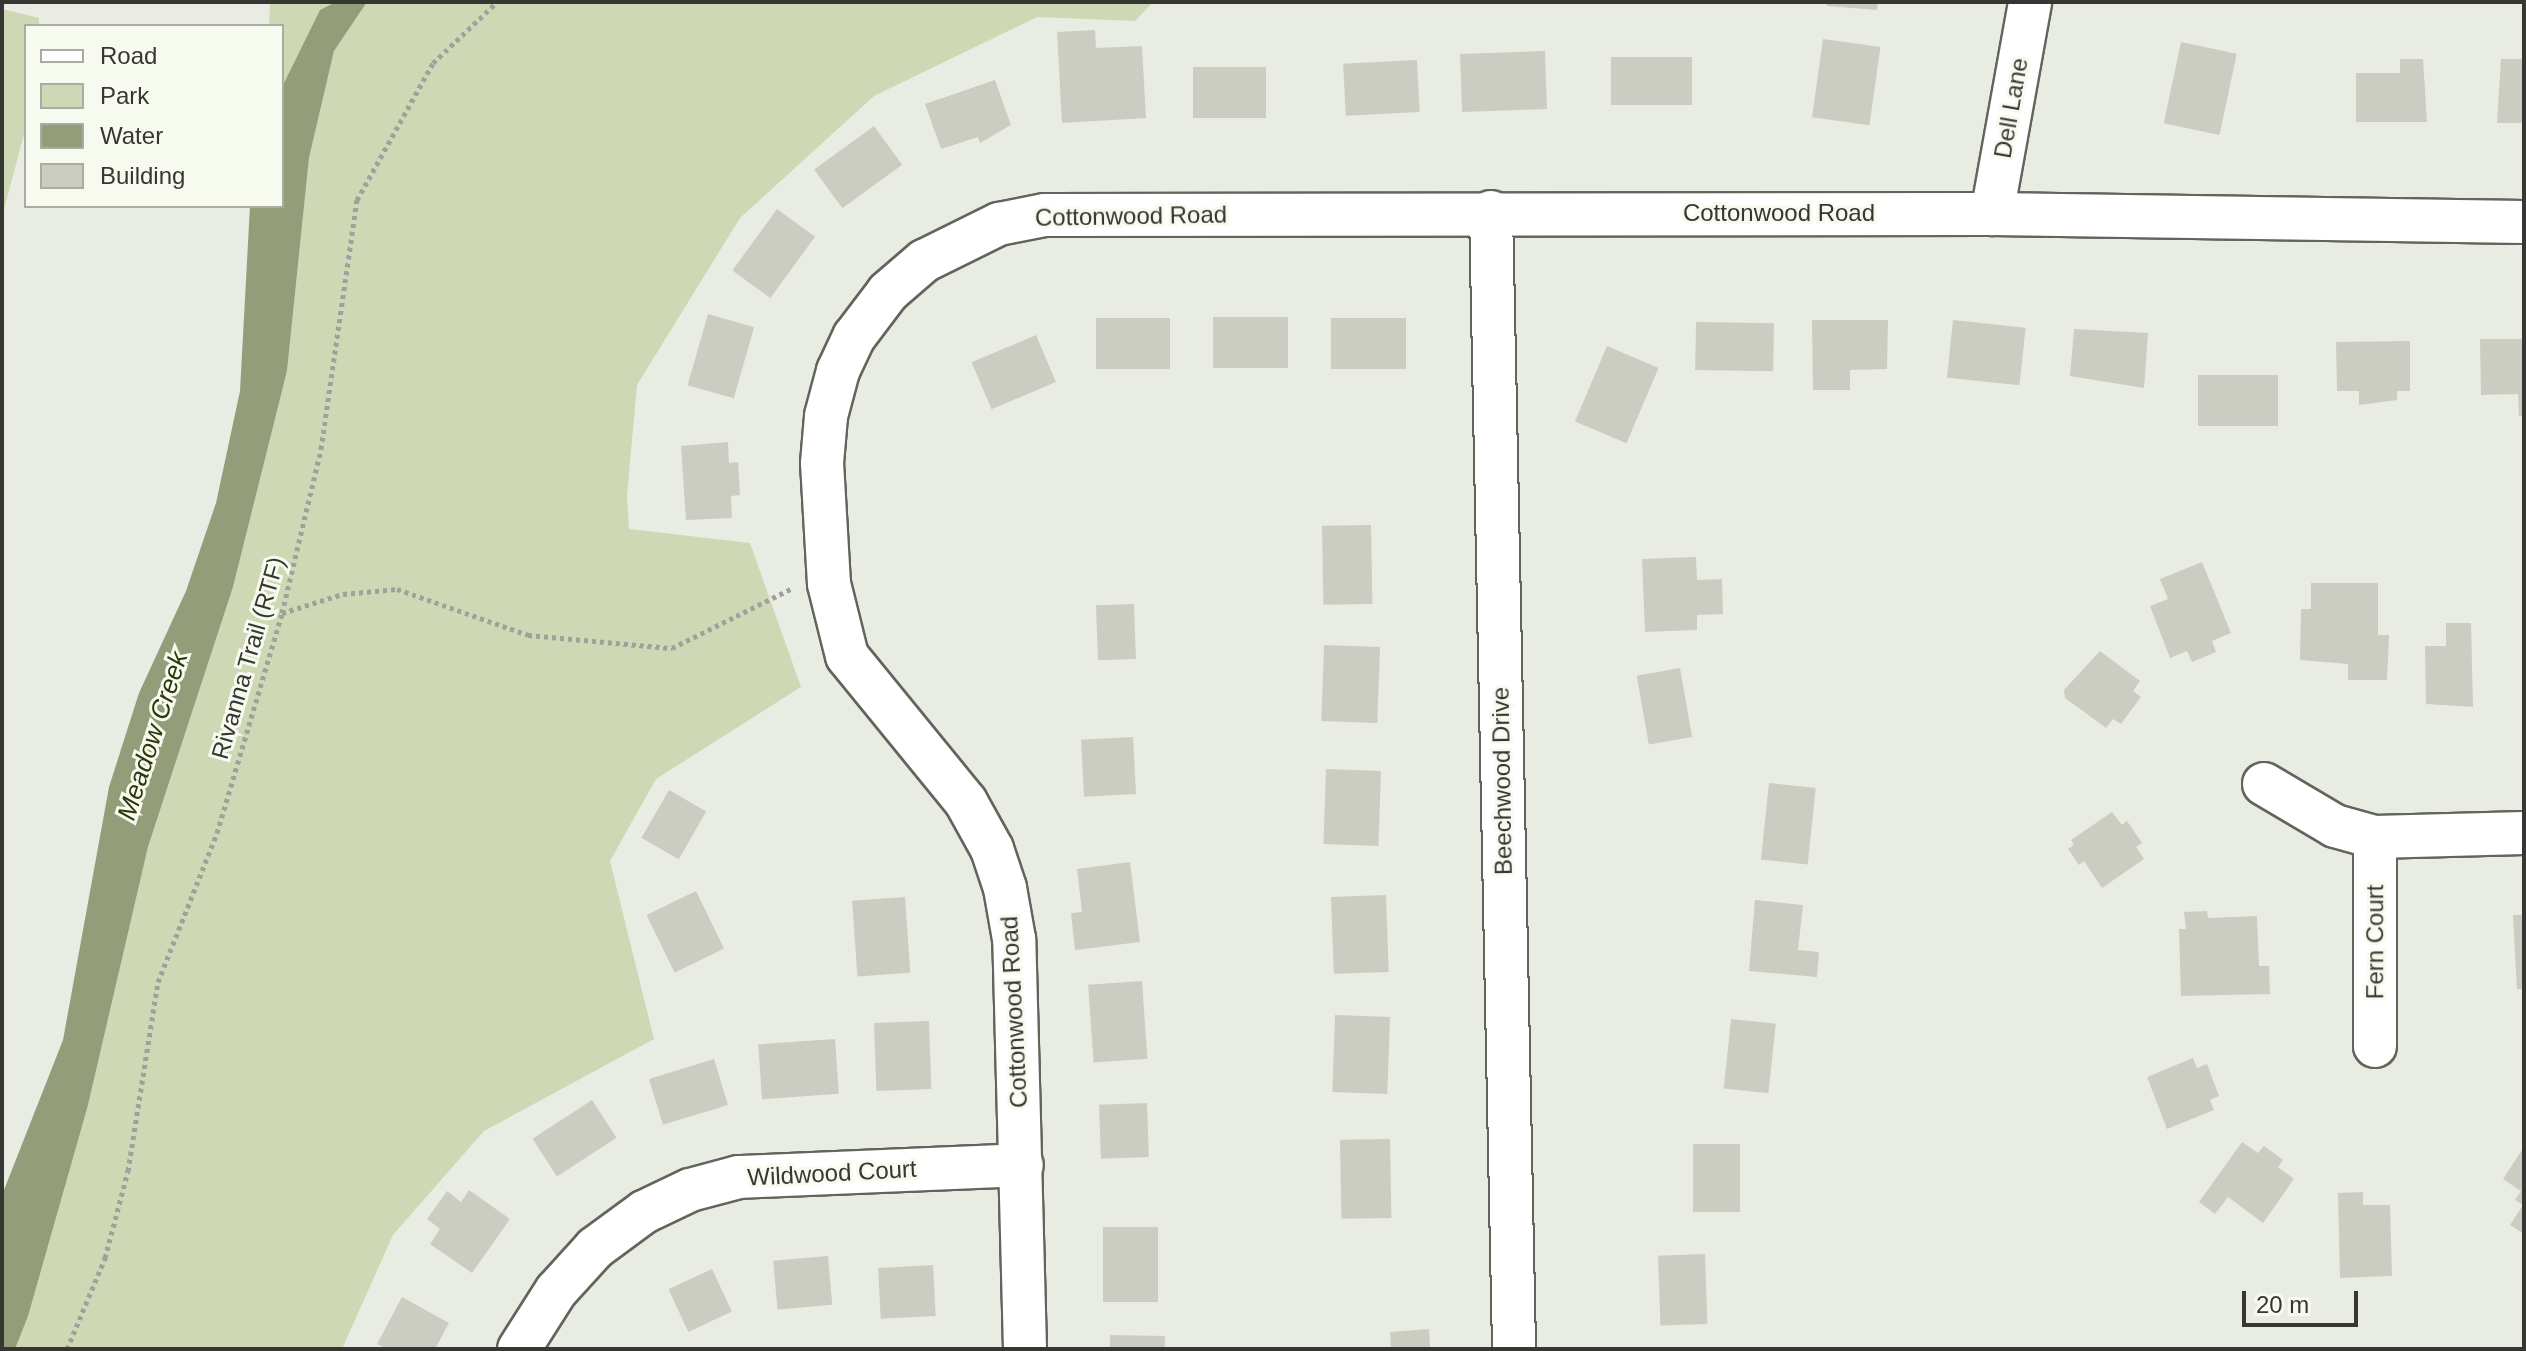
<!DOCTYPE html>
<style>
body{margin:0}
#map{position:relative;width:2526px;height:1351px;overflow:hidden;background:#e9ece2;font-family:Arial,sans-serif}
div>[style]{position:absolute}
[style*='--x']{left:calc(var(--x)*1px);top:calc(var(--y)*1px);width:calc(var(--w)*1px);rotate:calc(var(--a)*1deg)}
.green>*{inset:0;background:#cfd8b5}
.water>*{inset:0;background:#949d7a}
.building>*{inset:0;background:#cbcdc3;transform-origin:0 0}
.path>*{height:5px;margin-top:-2.5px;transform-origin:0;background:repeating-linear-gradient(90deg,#9fa19a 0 4px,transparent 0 8px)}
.roads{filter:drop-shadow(2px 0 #62655c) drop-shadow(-2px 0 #62655c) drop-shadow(0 2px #62655c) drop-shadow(0 -2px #62655c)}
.minor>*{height:42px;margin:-21px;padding:0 21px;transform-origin:21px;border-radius:21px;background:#fff}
span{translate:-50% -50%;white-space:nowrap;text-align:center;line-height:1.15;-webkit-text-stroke:6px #f7faef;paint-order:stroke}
.street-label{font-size:24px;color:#363733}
.water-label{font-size:26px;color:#2e360a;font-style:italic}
.frame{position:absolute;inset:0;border:4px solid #363733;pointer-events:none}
.legend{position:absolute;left:24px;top:24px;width:260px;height:184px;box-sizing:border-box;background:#f7faef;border:2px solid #aaaca4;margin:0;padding:10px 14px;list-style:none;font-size:24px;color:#363733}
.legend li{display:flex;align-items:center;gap:16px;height:40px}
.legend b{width:40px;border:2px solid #aaaca4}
.scale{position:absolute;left:2242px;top:1291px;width:116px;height:36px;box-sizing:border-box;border:4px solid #363733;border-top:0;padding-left:10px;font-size:24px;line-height:28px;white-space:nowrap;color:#363733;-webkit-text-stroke:6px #f7faef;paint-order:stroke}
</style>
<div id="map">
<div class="green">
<div style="clip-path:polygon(270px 2px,336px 2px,320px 11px,282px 87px,282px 26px,269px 26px)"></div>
<div style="clip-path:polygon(367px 2px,1153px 2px,1135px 21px,1037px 17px,874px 96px,740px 218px,637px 385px,627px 496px,629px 529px,750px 543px,801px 687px,656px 779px,610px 861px,654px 1039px,484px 1131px,393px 1235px,342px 1349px,15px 1349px,88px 1105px,148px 847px,233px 587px,287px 371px,309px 158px,334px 51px)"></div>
<div style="clip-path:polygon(2px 9px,39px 18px,39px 26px,26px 26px,26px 127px,2px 217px)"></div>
</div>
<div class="water">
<div style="clip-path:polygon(336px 2px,367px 2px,334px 51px,309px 158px,287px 371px,233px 587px,148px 847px,88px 1105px,28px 1316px,15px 1349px,2px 1349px,2px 1195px,63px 1040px,109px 787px,139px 693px,186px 591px,216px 503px,240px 391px,250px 206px,282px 206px,282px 87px,320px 10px)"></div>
</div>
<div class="building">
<div style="clip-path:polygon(1827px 2px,1878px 2px,1877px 10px,1827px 6px)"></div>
<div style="clip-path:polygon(1095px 30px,1096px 48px,1142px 46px,1146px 118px,1062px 123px,1057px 32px)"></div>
<div style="left:1823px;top:39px;width:58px;height:79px;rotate:8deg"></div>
<div style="left:2181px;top:42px;width:57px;height:83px;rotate:12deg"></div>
<div style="left:1545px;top:51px;width:58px;height:85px;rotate:88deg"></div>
<div style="left:1692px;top:57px;width:48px;height:81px;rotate:90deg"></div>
<div style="clip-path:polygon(2400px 59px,2423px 59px,2427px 122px,2356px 122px,2356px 73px,2400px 73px)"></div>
<div style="clip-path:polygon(2501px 59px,2524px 59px,2524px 123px,2497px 123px)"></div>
<div style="left:1417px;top:60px;width:52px;height:74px;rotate:87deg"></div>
<div style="left:1193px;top:67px;width:73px;height:51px"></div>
<div style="clip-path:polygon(995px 80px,1011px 125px,980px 143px,978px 137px,941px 149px,925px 104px)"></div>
<div style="left:874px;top:126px;width:48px;height:74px;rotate:54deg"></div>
<div style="left:777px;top:209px;width:47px;height:76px;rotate:36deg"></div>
<div style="left:708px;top:314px;width:48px;height:74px;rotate:16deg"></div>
<div style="left:1288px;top:317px;width:51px;height:75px;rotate:90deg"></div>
<div style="left:1096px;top:318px;width:74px;height:51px"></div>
<div style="left:1331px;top:318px;width:75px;height:51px"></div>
<div style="clip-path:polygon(1812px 320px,1888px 320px,1887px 369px,1850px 370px,1850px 390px,1813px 390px)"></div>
<div style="left:1953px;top:320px;width:73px;height:58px;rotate:6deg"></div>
<div style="left:1696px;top:322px;width:78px;height:48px;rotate:1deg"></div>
<div style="clip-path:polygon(2074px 329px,2148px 333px,2144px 388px,2070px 376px)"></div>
<div style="left:1036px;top:335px;width:51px;height:70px;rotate:67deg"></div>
<div style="clip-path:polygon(2480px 339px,2524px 339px,2524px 416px,2519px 416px,2518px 394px,2481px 395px)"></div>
<div style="clip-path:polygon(2410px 341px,2410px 391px,2397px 391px,2397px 400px,2359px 405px,2359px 391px,2337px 391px,2336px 342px)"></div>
<div style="left:1607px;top:346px;width:56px;height:82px;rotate:23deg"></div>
<div style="left:2198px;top:375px;width:80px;height:51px"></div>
<div style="clip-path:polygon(728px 442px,729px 463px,738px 462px,740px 495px,731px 496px,732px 518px,686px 520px,681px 446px)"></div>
<div style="left:1371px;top:525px;width:79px;height:49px;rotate:89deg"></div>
<div style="clip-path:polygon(1696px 557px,1697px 580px,1722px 579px,1723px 614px,1697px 615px,1697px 630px,1645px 632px,1642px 559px)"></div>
<div style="clip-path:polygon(2202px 562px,2231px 633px,2212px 641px,2216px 652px,2192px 662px,2187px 651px,2170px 658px,2150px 606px,2168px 599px,2160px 579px)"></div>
<div style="clip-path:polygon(2311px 583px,2378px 583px,2378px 635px,2389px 635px,2387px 680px,2348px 680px,2348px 664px,2300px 660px,2301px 609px,2311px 609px)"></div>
<div style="left:1134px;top:604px;width:55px;height:38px;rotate:88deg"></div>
<div style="clip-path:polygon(2446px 623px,2471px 623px,2473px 707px,2426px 704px,2425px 646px,2446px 646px)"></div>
<div style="left:1380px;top:647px;width:76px;height:56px;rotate:92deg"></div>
<div style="clip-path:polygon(2100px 651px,2140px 681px,2133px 691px,2141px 697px,2121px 724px,2113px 719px,2106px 728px,2065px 698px,2064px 690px)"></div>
<div style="left:1680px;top:668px;width:70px;height:44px;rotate:80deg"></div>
<div style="left:1133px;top:737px;width:57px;height:52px;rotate:87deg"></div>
<div style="left:1381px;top:771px;width:75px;height:55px;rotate:92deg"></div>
<div style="left:1769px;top:783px;width:47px;height:77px;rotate:6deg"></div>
<div style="left:669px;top:790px;width:43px;height:55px;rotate:30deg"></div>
<div style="clip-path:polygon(2112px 812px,2122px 825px,2127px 821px,2142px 843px,2136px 847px,2144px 859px,2102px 888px,2084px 861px,2079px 865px,2068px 849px,2074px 845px,2071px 840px)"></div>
<div style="clip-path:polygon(1130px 862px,1140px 942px,1075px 950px,1071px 913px,1082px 912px,1077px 869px)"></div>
<div style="left:696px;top:891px;width:64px;height:55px;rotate:64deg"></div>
<div style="left:1386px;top:895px;width:77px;height:55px;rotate:88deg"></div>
<div style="left:905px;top:897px;width:76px;height:53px;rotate:86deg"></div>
<div style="clip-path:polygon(1755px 900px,1803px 905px,1798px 950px,1819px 952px,1817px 977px,1749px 971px)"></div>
<div style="clip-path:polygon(2207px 911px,2208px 918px,2257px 916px,2259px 966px,2269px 966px,2270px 994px,2181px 996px,2179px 929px,2186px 929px,2184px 912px)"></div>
<div style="clip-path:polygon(2513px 915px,2524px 915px,2524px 989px,2517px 989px)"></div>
<div style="left:1142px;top:981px;width:78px;height:54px;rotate:86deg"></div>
<div style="left:1390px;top:1017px;width:77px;height:55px;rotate:92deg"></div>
<div style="left:1731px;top:1019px;width:45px;height:70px;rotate:6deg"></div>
<div style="left:929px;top:1021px;width:68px;height:55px;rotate:88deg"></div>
<div style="left:835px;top:1039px;width:55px;height:77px;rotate:86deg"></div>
<div style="clip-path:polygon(2193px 1058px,2197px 1068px,2207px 1064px,2219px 1096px,2210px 1100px,2214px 1110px,2167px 1129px,2147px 1077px)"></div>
<div style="left:714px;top:1059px;width:48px;height:68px;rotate:73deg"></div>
<div style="left:592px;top:1100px;width:45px;height:71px;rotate:57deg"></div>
<div style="left:1147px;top:1103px;width:54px;height:48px;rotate:88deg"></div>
<div style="left:1390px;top:1139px;width:79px;height:50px;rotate:89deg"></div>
<div style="clip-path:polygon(2242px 1142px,2258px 1153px,2264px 1146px,2283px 1160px,2278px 1167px,2294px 1179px,2263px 1223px,2228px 1197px,2215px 1214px,2199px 1202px)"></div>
<div style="left:1693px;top:1144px;width:47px;height:68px"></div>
<div style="clip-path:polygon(2524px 1147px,2524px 1234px,2510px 1225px,2523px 1205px,2515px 1200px,2521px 1191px,2503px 1179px)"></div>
<div style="clip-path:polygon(469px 1190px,510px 1219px,472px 1273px,430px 1244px,440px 1229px,427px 1219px,447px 1191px,461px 1202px)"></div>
<div style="clip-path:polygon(2363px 1192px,2363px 1205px,2390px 1205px,2392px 1276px,2340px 1278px,2338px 1193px)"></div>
<div style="left:1103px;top:1227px;width:55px;height:75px"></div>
<div style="left:1705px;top:1254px;width:70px;height:47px;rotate:88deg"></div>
<div style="left:828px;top:1256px;width:49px;height:55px;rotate:85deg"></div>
<div style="left:933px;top:1265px;width:51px;height:55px;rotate:87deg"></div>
<div style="left:712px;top:1269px;width:47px;height:48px;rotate:65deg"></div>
<div style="clip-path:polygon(402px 1297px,449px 1323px,435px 1349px,387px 1349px,377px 1344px)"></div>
<div style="clip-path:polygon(1429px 1329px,1430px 1349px,1391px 1349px,1390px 1332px)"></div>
<div style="left:1110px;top:1335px;width:55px;height:14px;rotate:1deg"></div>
</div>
<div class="path">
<div style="--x:282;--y:613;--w:64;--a:-17.3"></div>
<div style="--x:343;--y:594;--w:54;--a:-5.3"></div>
<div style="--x:397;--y:589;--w:139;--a:19.3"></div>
<div style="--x:528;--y:635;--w:145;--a:5.2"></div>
<div style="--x:672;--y:648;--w:133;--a:-26.4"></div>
<div style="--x:67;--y:1349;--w:99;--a:-67.3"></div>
<div style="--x:105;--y:1258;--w:90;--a:-75.2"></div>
<div style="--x:128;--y:1171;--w:191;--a:-81"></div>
<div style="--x:158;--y:982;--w:160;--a:-68.4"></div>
<div style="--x:217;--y:833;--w:229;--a:-73.5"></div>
<div style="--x:282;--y:613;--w:169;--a:-76.6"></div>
<div style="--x:321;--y:449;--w:252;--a:-81.8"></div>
<div style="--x:357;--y:200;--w:157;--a:-61"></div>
<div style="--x:433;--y:63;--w:88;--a:-43.6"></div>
</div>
<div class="roads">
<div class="minor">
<div style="--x:1491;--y:212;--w:1137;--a:88.84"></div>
<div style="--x:1992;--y:214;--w:215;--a:-79.8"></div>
<div style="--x:2264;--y:784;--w:82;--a:30.6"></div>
<div style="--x:2335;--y:826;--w:41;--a:15.4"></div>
<div style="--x:2375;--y:837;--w:149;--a:-1.5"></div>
<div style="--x:2375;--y:837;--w:209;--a:90"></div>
<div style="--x:519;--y:1349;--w:69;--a:-57.5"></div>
<div style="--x:556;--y:1291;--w:58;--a:-47.8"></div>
<div style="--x:595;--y:1248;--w:61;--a:-36.3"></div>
<div style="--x:644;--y:1212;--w:51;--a:-25.6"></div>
<div style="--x:690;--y:1190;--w:51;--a:-14.9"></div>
<div style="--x:739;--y:1177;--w:283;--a:-2.4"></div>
<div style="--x:1025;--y:1349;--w:410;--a:-91.5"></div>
<div style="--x:1014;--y:939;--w:52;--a:-100"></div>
<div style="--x:1005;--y:888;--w:41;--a:-108.4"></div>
<div style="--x:992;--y:849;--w:54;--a:-119"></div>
<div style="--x:966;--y:802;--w:188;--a:-129.2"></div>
<div style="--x:847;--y:656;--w:74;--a:-104"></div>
<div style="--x:829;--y:584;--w:121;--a:-93.3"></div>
<div style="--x:822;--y:463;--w:47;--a:-85.1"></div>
<div style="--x:826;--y:416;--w:47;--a:-75.1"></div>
<div style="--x:838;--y:371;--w:38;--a:-65"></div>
<div style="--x:854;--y:337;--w:56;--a:-52.9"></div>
<div style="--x:888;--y:292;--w:48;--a:-40.7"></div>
<div style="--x:924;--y:261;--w:84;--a:-26.3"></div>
<div style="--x:999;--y:224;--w:47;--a:-11.1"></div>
<div style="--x:1045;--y:215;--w:947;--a:-0.06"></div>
<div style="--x:1992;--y:214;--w:532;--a:0.86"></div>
</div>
</div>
<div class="street-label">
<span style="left:2011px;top:108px;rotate:-80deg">Dell Lane</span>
<span style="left:1779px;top:213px">Cottonwood Road</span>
<span style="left:1131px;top:216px;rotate:-1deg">Cottonwood Road</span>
<span style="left:248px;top:658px;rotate:-74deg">Rivanna Trail (RTF)</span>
<span style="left:1502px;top:781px;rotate:-91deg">Beechwood Drive</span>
<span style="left:2375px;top:942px;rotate:-90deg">Fern Court</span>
<span style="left:1014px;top:1012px;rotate:-93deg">Cottonwood Road</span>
<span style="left:832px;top:1173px;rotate:-3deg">Wildwood Court</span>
</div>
<div class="water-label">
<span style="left:153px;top:736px;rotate:-72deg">Meadow Creek</span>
</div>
<div class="frame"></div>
<ul class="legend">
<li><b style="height:10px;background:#fff"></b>Road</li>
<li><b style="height:22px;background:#cfd8b5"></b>Park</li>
<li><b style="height:22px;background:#949d7a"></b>Water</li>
<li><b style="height:22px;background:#cbcdc3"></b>Building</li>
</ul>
<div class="scale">20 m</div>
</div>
